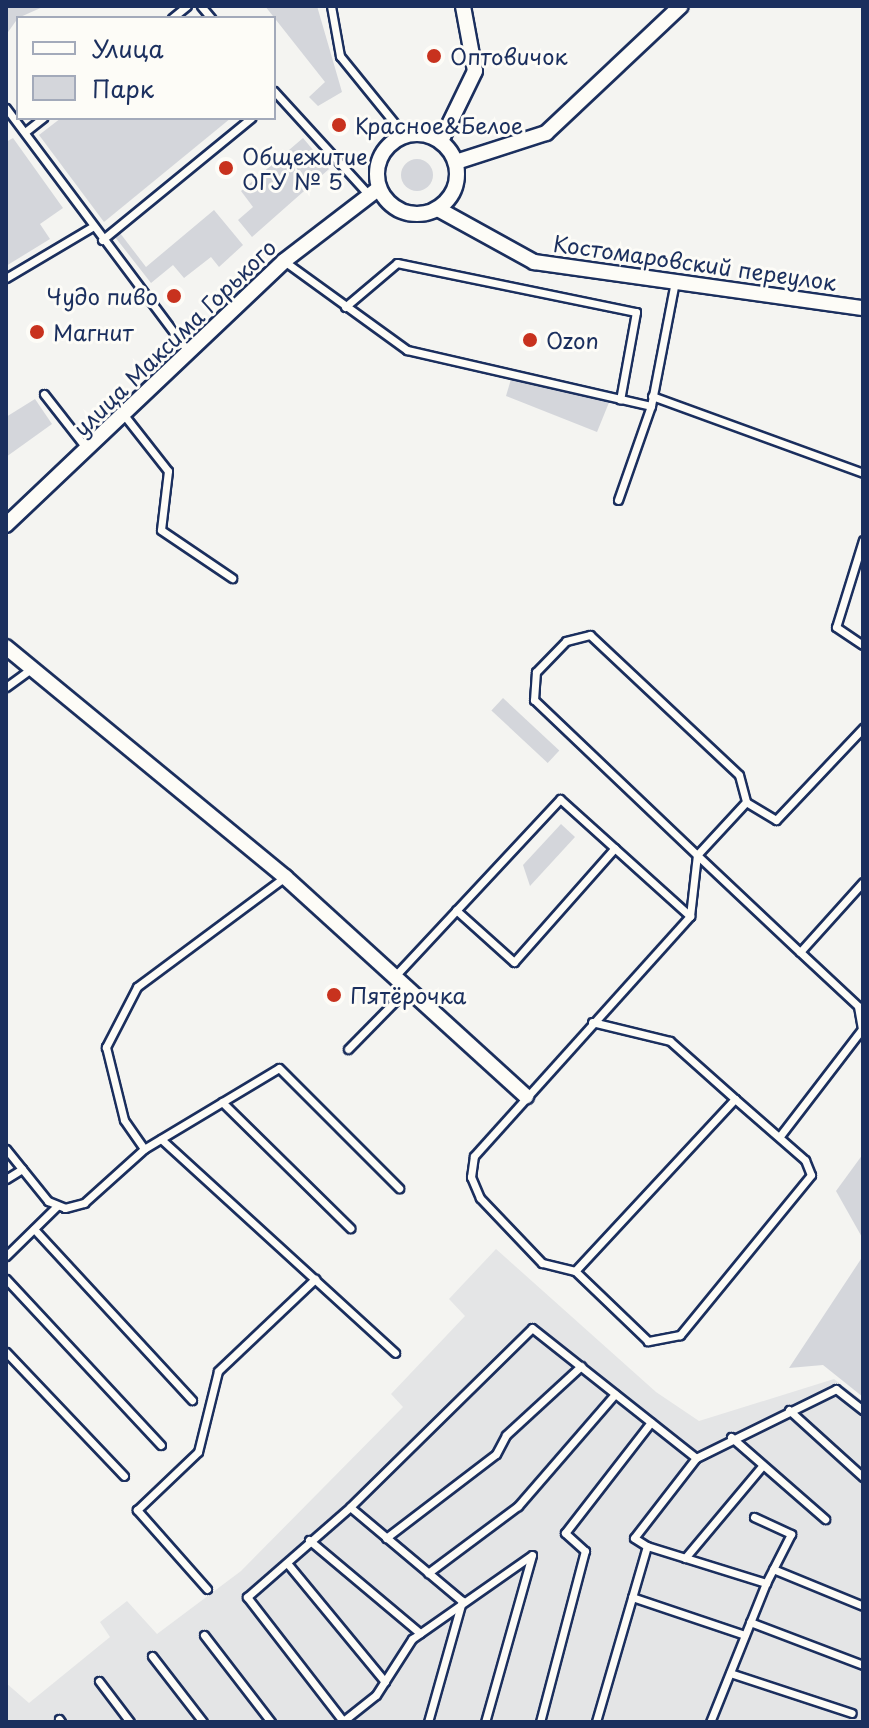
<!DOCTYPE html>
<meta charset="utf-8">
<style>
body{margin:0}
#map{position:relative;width:869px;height:1728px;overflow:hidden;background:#f4f4f1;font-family:"Playpen Sans",sans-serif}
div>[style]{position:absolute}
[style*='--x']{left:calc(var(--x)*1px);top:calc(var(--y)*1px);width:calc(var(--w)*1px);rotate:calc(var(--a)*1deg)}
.built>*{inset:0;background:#e4e5e6}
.green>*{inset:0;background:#d4d6db;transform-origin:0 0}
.round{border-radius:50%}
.roads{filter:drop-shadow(2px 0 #1b2f5e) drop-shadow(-2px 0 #1b2f5e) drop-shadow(0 2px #1b2f5e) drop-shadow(0 -2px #1b2f5e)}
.lane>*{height:7px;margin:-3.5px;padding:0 3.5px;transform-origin:3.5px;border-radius:3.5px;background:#fdfcf7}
.street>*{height:14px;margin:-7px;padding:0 7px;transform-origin:7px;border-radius:7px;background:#fdfcf7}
.street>.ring{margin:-7px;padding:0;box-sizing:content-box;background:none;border:14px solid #fdfcf7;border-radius:50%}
.dots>*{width:22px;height:22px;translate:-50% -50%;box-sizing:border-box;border:4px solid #fdfcf7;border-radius:50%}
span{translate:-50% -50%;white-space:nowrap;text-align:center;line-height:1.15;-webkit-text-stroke:6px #fdfcf7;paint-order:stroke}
.poi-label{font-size:22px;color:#1b2f5e}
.left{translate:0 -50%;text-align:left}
.right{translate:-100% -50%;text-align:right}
.street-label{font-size:22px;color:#1b2f5e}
.frame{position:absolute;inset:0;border:8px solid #1b2f5e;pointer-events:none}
.legend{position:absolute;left:16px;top:16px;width:260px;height:104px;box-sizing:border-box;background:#fdfcf7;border:2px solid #a3aaba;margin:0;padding:10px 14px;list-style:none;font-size:24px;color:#1b2f5e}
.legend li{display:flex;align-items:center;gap:16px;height:40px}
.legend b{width:40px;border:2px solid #a3aaba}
</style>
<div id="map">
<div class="built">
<div style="clip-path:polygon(496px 1249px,656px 1392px,699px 1421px,834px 1379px,863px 1401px,863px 1722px,6px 1722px,6px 1683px,29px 1703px,110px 1637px,100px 1622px,127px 1601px,157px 1634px,241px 1571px,403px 1407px,391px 1394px,465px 1316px,449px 1299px)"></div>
</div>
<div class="green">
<div style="clip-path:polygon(6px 6px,45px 6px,18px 18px,6px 35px)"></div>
<div style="clip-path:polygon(265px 6px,317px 6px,342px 92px,318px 106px,309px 97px,325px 82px)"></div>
<div style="clip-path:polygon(61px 118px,231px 118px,104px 222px,39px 135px)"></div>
<div style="clip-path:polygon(13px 138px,63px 208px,40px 224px,50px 239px,6px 266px,6px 142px)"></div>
<div style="clip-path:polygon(303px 138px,329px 169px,252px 237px,238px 220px,253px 207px,241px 191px)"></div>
<div class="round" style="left:401px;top:159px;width:32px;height:32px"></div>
<div style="clip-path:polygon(214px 210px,243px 245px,219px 267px,211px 257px,184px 278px,173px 265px,151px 283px,115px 237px,120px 233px,146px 267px)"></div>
<div style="clip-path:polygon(511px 379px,610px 400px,597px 432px,506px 396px)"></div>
<div style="clip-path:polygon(35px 399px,52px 424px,6px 457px,6px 417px)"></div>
<div style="left:503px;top:698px;width:77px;height:17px;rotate:43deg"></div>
<div style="clip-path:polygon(561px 824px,575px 837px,530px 886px,523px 865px)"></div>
<div style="clip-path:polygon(863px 1154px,863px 1239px,836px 1191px)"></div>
<div style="clip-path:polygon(863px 1256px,863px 1397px,823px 1365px,789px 1368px)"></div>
</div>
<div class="roads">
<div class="lane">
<div style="--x:201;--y:6;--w:16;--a:50"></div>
<div style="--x:331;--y:6;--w:51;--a:79.8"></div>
<div style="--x:340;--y:56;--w:103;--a:50.9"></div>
<div style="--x:172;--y:18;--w:19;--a:-39"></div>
<div style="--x:274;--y:91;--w:141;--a:47.6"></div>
<div style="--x:6;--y:108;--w:306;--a:53.2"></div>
<div style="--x:25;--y:132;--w:23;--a:-38"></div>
<div style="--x:102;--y:240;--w:193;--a:-39.3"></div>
<div style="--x:284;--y:261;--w:152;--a:35.9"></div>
<div style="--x:407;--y:350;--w:250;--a:12.9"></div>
<div style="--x:6;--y:278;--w:100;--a:-30.7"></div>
<div style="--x:345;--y:307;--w:68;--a:-40.2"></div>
<div style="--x:397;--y:263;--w:244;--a:11.6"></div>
<div style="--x:636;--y:312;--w:89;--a:100.3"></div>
<div style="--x:44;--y:394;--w:70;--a:52"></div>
<div style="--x:652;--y:396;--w:225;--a:20"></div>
<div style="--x:124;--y:415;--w:71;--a:51.8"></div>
<div style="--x:168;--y:471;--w:59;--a:96.8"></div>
<div style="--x:161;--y:530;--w:86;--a:34.1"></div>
<div style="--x:618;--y:500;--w:100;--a:-70.7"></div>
<div style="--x:651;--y:406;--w:127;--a:-79.1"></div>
<div style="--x:863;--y:540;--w:91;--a:107.2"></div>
<div style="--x:836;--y:627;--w:32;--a:34"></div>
<div style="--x:6;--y:687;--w:32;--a:-36"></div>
<div style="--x:746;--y:802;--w:35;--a:31"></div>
<div style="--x:776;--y:820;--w:127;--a:-46.6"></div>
<div style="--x:285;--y:877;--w:184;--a:143.4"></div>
<div style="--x:137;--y:987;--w:68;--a:117.3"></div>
<div style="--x:106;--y:1047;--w:75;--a:76.1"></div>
<div style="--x:124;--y:1120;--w:35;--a:55"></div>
<div style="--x:144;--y:1149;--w:157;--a:-31"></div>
<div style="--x:279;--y:1068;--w:170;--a:45"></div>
<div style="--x:456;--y:910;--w:78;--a:41.9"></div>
<div style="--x:514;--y:962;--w:152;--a:-48.5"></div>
<div style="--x:395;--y:976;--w:242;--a:-47"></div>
<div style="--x:560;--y:799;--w:175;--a:42"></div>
<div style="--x:592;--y:1022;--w:80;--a:13.7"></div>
<div style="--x:670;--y:1041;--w:87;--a:41.7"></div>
<div style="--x:348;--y:1049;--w:84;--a:-45.5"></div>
<div style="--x:735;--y:1099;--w:93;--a:41.1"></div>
<div style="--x:805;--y:1160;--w:16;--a:68"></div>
<div style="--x:811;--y:1175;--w:207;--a:129.3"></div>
<div style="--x:680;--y:1335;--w:33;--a:169"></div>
<div style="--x:648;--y:1341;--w:101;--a:-136.2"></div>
<div style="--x:575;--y:1271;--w:235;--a:-47.1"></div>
<div style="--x:222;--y:1102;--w:180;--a:44.5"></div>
<div style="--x:780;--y:1136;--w:135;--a:-52.5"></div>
<div style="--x:862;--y:1029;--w:23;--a:-100"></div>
<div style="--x:858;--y:1006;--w:79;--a:-137"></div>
<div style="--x:161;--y:1139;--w:317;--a:42.4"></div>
<div style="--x:6;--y:1149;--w:67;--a:51.1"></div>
<div style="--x:48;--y:1201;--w:18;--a:22"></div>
<div style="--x:65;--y:1208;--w:20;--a:-15"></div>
<div style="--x:84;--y:1203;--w:81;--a:-42"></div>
<div style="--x:6;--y:1179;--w:19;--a:-32"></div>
<div style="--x:34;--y:1229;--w:233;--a:47.3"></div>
<div style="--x:6;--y:1256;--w:71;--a:-44.4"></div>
<div style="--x:575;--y:1271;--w:34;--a:-166"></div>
<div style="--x:542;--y:1263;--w:90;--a:-133.6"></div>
<div style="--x:480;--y:1198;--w:23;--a:-113"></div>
<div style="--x:471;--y:1177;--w:21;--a:-82"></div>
<div style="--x:474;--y:1156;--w:323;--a:-48"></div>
<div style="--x:690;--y:916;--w:61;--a:-83.5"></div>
<div style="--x:697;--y:855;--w:225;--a:-136.4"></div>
<div style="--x:534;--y:700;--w:28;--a:-86"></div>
<div style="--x:536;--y:672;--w:43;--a:-45.9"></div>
<div style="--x:566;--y:641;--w:25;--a:-14"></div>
<div style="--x:590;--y:635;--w:204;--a:43.2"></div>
<div style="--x:739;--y:775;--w:28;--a:75"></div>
<div style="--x:746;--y:802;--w:72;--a:132.8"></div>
<div style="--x:697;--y:855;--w:141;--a:43.3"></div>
<div style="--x:800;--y:952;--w:94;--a:-48"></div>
<div style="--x:6;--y:1279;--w:227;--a:47"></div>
<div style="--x:6;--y:1352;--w:171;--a:46.4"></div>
<div style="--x:789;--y:1410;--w:100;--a:42.2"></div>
<div style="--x:731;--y:1437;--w:125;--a:41.1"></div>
<div style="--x:696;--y:1458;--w:156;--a:-26.2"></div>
<div style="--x:836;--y:1389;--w:34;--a:38"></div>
<div style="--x:754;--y:1517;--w:41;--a:24.7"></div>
<div style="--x:791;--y:1534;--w:55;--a:117"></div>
<div style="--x:386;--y:1538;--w:138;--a:-37.4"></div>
<div style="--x:496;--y:1454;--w:21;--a:-62"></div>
<div style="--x:506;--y:1435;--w:102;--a:-42.6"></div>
<div style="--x:309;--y:1540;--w:145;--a:40"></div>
<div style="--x:647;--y:1546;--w:125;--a:17.3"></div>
<div style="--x:766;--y:1583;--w:150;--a:111.9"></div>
<div style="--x:685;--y:1558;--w:121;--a:-50"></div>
<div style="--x:287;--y:1563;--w:154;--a:50.5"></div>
<div style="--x:773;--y:1569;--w:97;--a:22.3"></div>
<div style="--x:428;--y:1573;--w:112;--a:-36.7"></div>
<div style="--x:518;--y:1506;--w:148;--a:-49.1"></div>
<div style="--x:207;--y:1589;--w:106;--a:-131.5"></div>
<div style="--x:137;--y:1510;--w:84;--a:-43.6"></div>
<div style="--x:198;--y:1452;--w:83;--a:-76.1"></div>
<div style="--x:218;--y:1371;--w:134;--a:-43.5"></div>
<div style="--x:632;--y:1597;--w:119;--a:18.6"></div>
<div style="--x:750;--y:1622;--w:121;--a:20.8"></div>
<div style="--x:204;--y:1635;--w:110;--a:52.4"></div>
<div style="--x:152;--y:1656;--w:83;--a:52.3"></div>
<div style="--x:730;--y:1673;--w:128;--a:18.2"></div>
<div style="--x:99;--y:1681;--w:51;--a:52.9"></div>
<div style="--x:59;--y:1719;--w:4;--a:56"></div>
<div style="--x:343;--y:1721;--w:157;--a:-127.7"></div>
<div style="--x:247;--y:1597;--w:137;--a:-41.1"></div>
<div style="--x:342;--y:1722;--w:43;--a:-38.5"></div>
<div style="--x:376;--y:1695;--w:67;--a:-57.3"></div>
<div style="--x:412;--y:1639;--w:146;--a:-35"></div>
<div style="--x:532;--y:1555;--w:173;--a:105.7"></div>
<div style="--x:428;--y:1722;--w:126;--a:-74.3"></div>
<div style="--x:462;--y:1601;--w:146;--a:-140"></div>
<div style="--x:350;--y:1507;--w:255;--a:-44.5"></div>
<div style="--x:532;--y:1328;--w:209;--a:38.4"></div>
<div style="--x:696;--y:1458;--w:101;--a:127.8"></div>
<div style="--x:634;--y:1538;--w:15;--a:32"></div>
<div style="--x:647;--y:1546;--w:183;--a:106.2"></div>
<div style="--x:540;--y:1722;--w:177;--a:-75.3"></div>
<div style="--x:585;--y:1551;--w:27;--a:-138"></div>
<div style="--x:565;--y:1533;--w:140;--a:-52.2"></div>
</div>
<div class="street">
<div class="ring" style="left:377px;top:134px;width:66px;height:66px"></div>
<div style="--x:441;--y:141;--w:78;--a:-64.1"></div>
<div style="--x:475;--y:71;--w:66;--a:-100.5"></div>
<div style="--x:456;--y:162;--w:95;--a:-17.9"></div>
<div style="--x:546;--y:133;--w:185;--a:-43.3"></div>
<div style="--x:438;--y:209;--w:110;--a:28.9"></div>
<div style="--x:534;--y:262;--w:332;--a:8"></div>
<div style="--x:6;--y:525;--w:383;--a:-43.5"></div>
<div style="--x:284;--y:261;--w:120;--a:-37.5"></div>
<div style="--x:6;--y:647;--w:362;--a:39.5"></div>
<div style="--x:285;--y:877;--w:326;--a:42.3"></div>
</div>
</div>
<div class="dots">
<div style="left:434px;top:56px;background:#c8321e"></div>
<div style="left:339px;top:125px;background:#c8321e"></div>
<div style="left:226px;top:168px;background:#c8321e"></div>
<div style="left:174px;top:296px;background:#c8321e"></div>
<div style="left:37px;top:332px;background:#c8321e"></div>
<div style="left:530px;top:340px;background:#c8321e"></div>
<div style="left:334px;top:995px;background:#c8321e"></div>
</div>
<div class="poi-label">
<span class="left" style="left:450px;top:56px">Оптовичок</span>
<span class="left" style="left:355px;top:125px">Красное&amp;Белое</span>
<span class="left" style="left:242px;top:168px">Общежитие<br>ОГУ № 5</span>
<span class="right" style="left:158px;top:296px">Чудо пиво</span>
<span class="left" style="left:53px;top:332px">Магнит</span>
<span class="left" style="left:546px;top:340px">Ozon</span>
<span class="left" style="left:350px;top:995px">Пятёрочка</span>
</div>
<div class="street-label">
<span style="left:695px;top:262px;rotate:8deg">Костомаровский переулок</span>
<span style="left:174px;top:337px;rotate:-44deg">улица Максима Горького</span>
</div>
<div class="frame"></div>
<ul class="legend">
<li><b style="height:10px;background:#fdfcf7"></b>Улица</li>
<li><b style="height:22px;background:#d4d6db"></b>Парк</li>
</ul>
</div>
